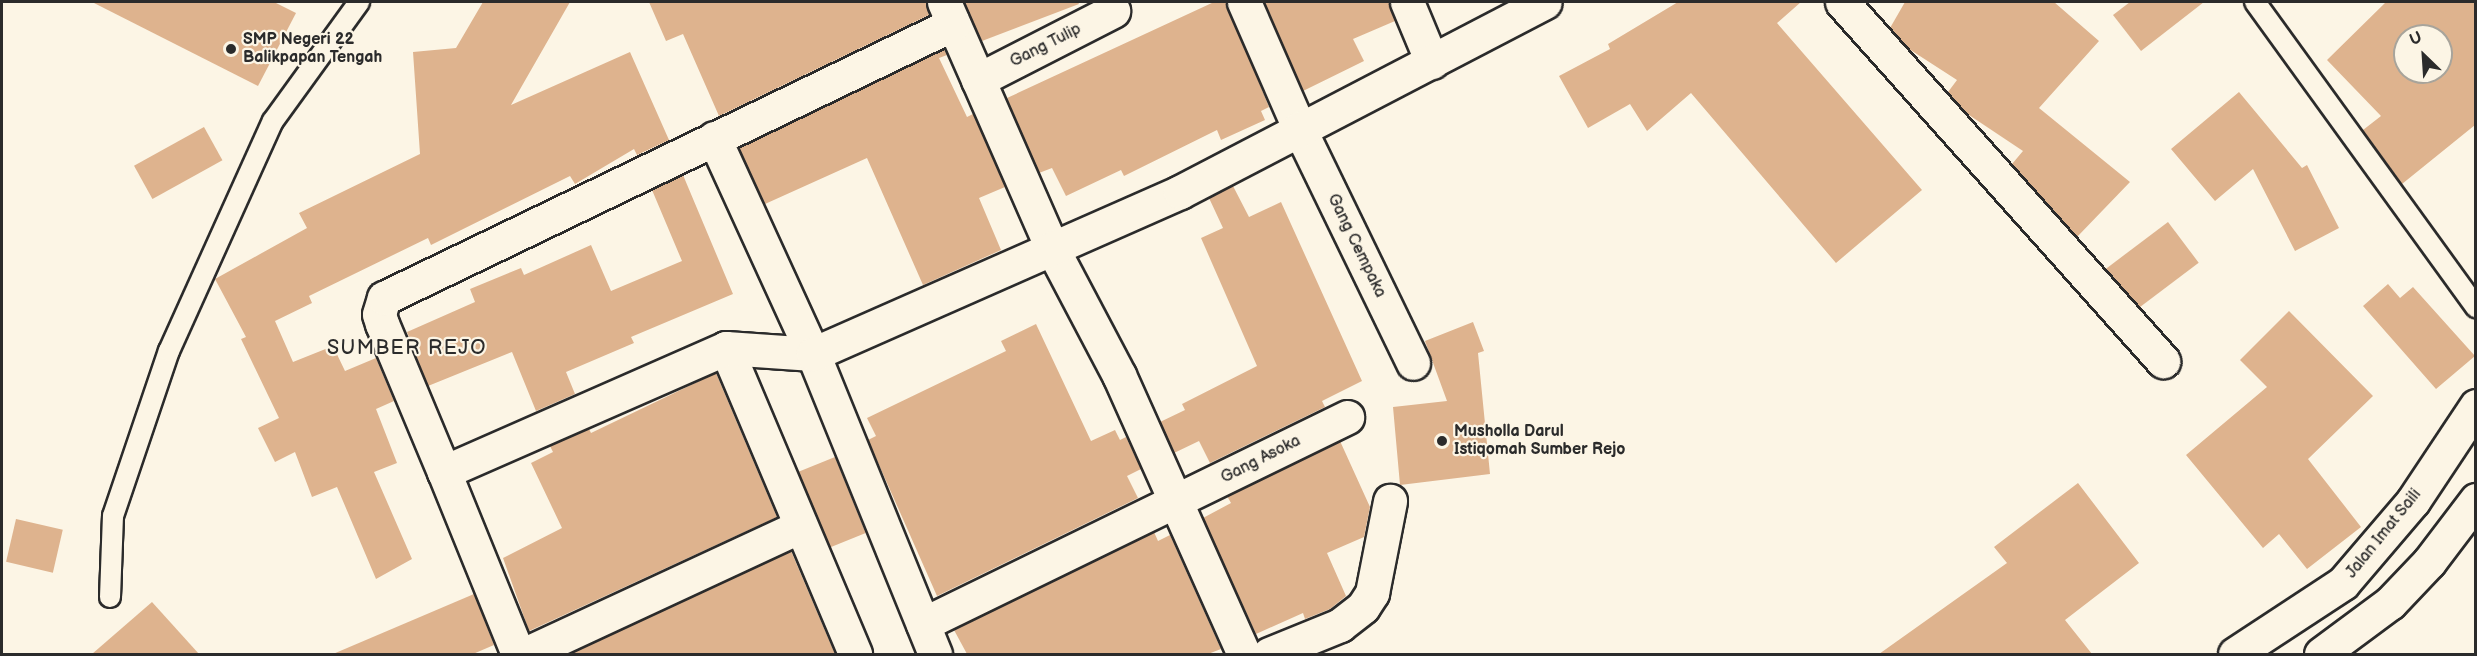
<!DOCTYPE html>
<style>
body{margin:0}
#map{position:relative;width:2477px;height:656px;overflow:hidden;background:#fcf5e5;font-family:"Balsamiq Sans",sans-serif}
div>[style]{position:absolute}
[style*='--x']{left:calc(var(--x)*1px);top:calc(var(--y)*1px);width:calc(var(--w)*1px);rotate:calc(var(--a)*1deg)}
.building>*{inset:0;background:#deb38e;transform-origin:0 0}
.roads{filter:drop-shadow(2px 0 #2b2b2b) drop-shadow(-2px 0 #2b2b2b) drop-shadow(0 2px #2b2b2b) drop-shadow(0 -2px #2b2b2b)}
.service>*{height:20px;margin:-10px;padding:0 10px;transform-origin:10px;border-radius:10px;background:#fcf5e5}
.minor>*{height:33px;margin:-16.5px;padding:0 16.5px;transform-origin:16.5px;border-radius:16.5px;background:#fcf5e5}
.secondary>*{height:33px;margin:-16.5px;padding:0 16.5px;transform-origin:16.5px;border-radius:16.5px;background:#fcf5e5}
.dots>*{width:16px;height:16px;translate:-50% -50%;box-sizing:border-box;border:3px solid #fcf5e5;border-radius:50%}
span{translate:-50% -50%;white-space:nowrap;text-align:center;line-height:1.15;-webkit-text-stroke:4.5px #fcf5e5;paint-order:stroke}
.poi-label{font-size:16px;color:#2b2b2b;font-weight:700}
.left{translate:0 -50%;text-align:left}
.street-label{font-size:16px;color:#2b2b2b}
.quarter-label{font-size:20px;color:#2b2b2b;letter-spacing:1.5px}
.frame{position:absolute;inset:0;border:3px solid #2b2b2b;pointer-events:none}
.north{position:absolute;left:2393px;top:24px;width:60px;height:60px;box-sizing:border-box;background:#fcf5e5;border:2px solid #a8a49b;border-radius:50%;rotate:335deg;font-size:16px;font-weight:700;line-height:24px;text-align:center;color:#2b2b2b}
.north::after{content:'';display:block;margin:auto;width:21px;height:27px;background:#2b2b2b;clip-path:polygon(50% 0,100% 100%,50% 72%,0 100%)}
</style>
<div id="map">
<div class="building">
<div style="clip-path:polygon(92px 2px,274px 2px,296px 13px,258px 86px)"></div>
<div style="clip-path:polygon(483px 2px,570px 2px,511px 105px,630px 52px,669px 140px,637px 155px,634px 149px,575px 184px,570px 176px,431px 245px,428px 238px,309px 296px,312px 303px,275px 321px,293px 362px,333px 346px,345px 371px,376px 358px,394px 401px,376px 409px,397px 463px,374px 472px,412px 559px,376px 579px,337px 487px,312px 497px,295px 452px,275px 462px,258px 428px,279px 418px,241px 339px,246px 337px,215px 279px,307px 228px,299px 213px,420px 154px,413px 52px,456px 48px)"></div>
<div style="clip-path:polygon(649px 2px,926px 2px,929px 15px,719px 116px,683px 34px,666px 41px)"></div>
<div style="clip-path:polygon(964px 2px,1078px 2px,1079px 4px,982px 41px)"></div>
<div style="clip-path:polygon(1214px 2px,1226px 2px,1269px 107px,1261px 111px,1265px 120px,1221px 140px,1217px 130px,1124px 176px,1121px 170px,1066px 196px,1052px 168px,1039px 173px,1007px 98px)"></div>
<div style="clip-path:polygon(1264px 2px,1389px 2px,1395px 21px,1353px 39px,1364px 61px,1303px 91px)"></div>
<div style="clip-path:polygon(1678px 2px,1801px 2px,1777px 23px,1922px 190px,1836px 263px,1691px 93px,1647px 131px,1630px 104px,1588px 128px,1559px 76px,1610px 49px,1608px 44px)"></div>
<div style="clip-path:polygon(1905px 2px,2054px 2px,2099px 41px,2039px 108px,2130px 182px,2077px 237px,2012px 164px,2023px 151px,1966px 113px,1948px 92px,1957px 80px,1909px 49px,1890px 28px)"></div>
<div style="clip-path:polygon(2130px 2px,2204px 2px,2141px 51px,2113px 15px)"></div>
<div style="clip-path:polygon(evenodd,2386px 2px,2475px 2px,2475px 125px,2402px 184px,2363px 130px,2381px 116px,2327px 60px,2386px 2px,2405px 36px,2441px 36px,2441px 72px,2405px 72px,2405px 36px)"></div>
<div style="clip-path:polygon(944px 49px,947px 55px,939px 58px,967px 117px,973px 114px,1005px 187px,979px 198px,1001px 250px,923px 285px,867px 158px,765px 204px,739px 148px)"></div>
<div style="clip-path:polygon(2239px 92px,2302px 168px,2307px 165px,2339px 228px,2295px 251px,2253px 169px,2215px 201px,2171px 149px)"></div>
<div style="left:204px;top:127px;width:38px;height:80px;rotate:61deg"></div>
<div style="clip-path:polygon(683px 175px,733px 294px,631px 337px,634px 343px,566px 372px,575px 394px,536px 411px,512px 352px,428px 386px,407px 332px,475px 302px,470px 289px,521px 268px,524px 275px,591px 245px,611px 291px,682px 261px,652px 190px)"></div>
<div style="clip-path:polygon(1233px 186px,1249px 217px,1281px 202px,1362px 381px,1322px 401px,1325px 407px,1210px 463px,1199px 441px,1174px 453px,1160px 422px,1185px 410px,1182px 404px,1257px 366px,1201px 238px,1223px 228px,1209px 198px)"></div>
<div style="left:2168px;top:222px;width:51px;height:78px;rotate:53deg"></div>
<div style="clip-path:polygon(2388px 284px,2400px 298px,2413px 287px,2475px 356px,2436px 389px,2363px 306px)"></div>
<div style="clip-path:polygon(2289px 311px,2373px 396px,2308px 459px,2361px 527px,2307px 569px,2279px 534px,2263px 548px,2186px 455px,2267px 387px,2240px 360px)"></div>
<div style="clip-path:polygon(1473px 322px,1484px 351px,1478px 353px,1490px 474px,1400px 485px,1393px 407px,1447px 401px,1425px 341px)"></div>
<div style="clip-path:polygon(1036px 324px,1091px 441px,1115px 430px,1120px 440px,1126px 437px,1141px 469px,1127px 476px,1138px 498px,937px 596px,868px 440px,876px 436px,867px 418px,1006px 351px,1001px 341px)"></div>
<div style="clip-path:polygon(716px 373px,777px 517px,529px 631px,503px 558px,562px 528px,531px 463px,553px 452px,550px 446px,589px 429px,591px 433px)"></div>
<div style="clip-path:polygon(1340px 441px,1370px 507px,1364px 537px,1327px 553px,1346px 596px,1330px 609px,1305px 619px,1303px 613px,1256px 634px,1203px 518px,1231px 503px,1227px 496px)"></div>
<div style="left:835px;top:457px;width:82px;height:40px;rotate:68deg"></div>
<div style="clip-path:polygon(2078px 483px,2139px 563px,2065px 620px,2092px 654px,1879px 654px,2007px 563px,1994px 547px)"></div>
<div style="left:16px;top:519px;width:48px;height:44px;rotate:13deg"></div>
<div style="clip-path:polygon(1154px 532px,1158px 541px,1170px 535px,1221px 649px,1208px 654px,967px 654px,954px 630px)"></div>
<div style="clip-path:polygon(791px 551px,835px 654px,569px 654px)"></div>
<div style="clip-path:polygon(474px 594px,494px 645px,473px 654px,333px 654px)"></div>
<div style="clip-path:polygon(152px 602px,199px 654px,92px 654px)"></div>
</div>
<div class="roads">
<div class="service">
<div style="--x:2255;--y:2;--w:377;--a:54.1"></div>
<div style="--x:110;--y:597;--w:81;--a:-87.9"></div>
<div style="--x:113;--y:516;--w:174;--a:-71.3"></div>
<div style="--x:169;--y:351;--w:252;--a:-65.7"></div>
<div style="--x:273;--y:121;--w:147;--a:-54.1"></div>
</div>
<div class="minor">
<div style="--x:944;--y:2;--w:269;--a:66.3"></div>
<div style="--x:1052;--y:248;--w:144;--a:62.2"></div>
<div style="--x:1119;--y:375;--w:306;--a:65.9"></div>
<div style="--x:1244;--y:2;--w:137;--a:66.4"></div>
<div style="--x:1299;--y:128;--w:261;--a:64.1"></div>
<div style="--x:1407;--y:2;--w:65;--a:67.4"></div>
<div style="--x:1842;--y:2;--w:482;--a:48.2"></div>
<div style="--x:978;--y:80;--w:152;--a:-27.1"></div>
<div style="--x:714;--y:138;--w:238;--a:65.4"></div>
<div style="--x:726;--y:348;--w:332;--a:67.1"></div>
<div style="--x:444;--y:472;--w:160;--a:-112.7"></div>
<div style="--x:382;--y:324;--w:10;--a:-107"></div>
<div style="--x:379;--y:314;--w:17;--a:-73"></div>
<div style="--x:384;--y:298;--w:632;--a:-25.71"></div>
<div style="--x:923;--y:624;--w:472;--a:-26"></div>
<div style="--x:518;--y:654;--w:196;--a:-112.1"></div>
<div style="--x:444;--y:472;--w:308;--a:-23.7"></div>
<div style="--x:726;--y:348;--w:87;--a:3.9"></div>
<div style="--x:525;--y:654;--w:302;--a:-24.9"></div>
<div style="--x:935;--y:654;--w:324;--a:-112.1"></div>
<div style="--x:813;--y:354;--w:401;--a:-23.8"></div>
<div style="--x:1180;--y:192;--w:411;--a:-27.5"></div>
<div style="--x:1269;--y:654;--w:77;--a:-22.2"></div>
<div style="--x:1340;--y:625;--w:29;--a:-38"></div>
<div style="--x:1363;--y:607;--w:17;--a:-57"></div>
<div style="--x:1372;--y:593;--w:94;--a:-78.9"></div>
</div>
<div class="secondary">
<div style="--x:2235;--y:654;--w:129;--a:-33.3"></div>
<div style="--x:2343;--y:583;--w:108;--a:-49.5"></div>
<div style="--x:2413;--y:501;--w:114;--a:-56.4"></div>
<div style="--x:2321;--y:654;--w:86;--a:-36.5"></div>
<div style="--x:2390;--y:603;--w:57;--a:-46.4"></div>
<div style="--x:2429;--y:562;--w:78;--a:-52.8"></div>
</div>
</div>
<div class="dots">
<div style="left:231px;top:49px;background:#2b2b2b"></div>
<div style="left:1442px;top:441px;background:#2b2b2b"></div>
</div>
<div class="poi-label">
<span class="left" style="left:243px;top:49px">SMP Negeri 22<br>Balikpapan Tengah</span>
<span class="left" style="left:1454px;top:441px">Musholla Darul<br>Istiqomah Sumber Rejo</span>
</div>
<div class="street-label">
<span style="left:1046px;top:46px;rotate:-27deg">Gang Tulip</span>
<span style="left:1356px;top:246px;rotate:64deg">Gang Cempaka</span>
<span style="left:1261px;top:460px;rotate:-27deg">Gang Asoka</span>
<span style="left:2384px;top:534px;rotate:-51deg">Jalan Imat Saili</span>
</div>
<div class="quarter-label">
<span style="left:407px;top:348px">SUMBER REJO</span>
</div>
<div class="frame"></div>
<div class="north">U</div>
</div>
